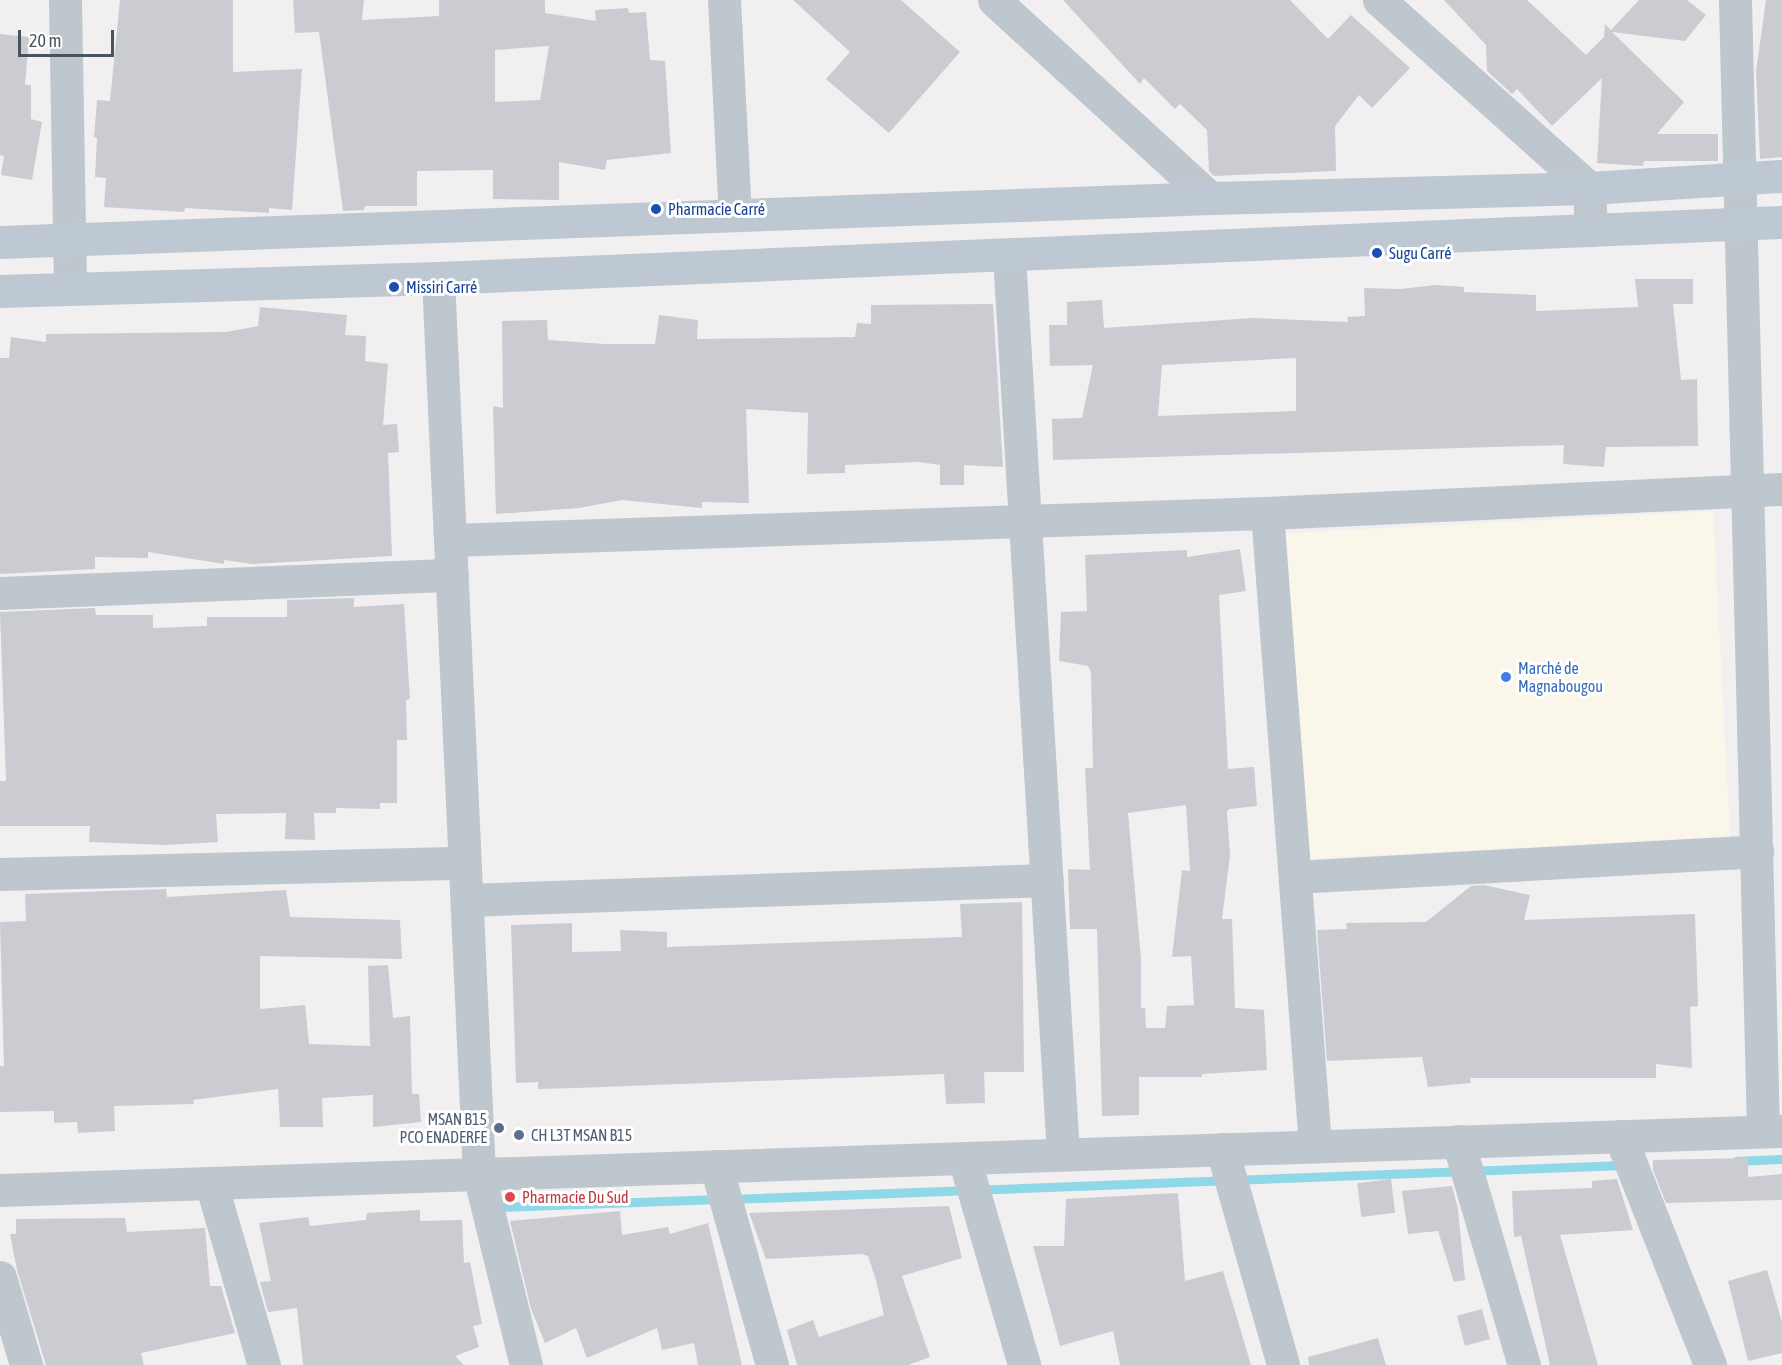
<!DOCTYPE html>
<meta charset="utf-8">
<style>
body{margin:0}
#map{position:relative;width:1782px;height:1365px;overflow:hidden;background:#f2eff0;font-family:"Asap Condensed",sans-serif}
div>[style]{position:absolute}
[style*='--x']{left:calc(var(--x)*1px);top:calc(var(--y)*1px);width:calc(var(--w)*1px);rotate:calc(var(--a)*1deg)}
.commercial>*{inset:0;background:#fbf6ea;transform-origin:0 0}
.stream>*{height:9px;margin:-4.5px;padding:0 4.5px;transform-origin:4.5px;border-radius:4.5px;background:#8fd8e8}
.building>*{inset:0;background:#caccd2;transform-origin:0 0}
.street>*{height:33px;margin:-16.5px;padding:0 16.5px;transform-origin:16.5px;border-radius:16.5px;background:#bec7ce}
.secondary>*{height:33px;margin:-16.5px;padding:0 16.5px;transform-origin:16.5px;border-radius:16.5px;background:#bec8d2}
.dots>*{width:16px;height:16px;translate:-50% -50%;box-sizing:border-box;border:3px solid #fff;border-radius:50%}
span{translate:-50% -50%;white-space:nowrap;text-align:center;line-height:1.15;-webkit-text-stroke:6px #fff;paint-order:stroke}
.transit-label{font-size:16px;color:#164399}
.left{translate:0 -50%;text-align:left}
.shop-label{font-size:16px;color:#366cbe}
.service-label{font-size:16px;color:#4e5e75}
.right{translate:-100% -50%;text-align:right}
.health-label{font-size:16px;color:#be3a42}
.scale{position:absolute;left:18px;top:30px;width:96px;height:27px;box-sizing:border-box;border:3px solid #48535c;border-top:0;padding-left:8px;font-size:18px;line-height:21px;white-space:nowrap;color:#48535c;-webkit-text-stroke:4px #fff;paint-order:stroke}
</style>
<div id="map">
<div class="commercial">
<div style="left:1713px;top:511px;width:326px;height:427px;rotate:87deg"></div>
</div>
<div class="stream">
<div style="--x:1736;--y:1161;--w:46;--a:-2.5"></div>
<div style="--x:732;--y:1199;--w:893;--a:-2.18"></div>
<div style="--x:499;--y:1207;--w:219;--a:-2.1"></div>
</div>
<div class="building">
<div style="clip-path:polygon(120px 0,233px 0,233px 72px,302px 69px,292px 210px,269px 208px,269px 213px,185px 208px,184px 212px,104px 207px,106px 178px,95px 177px,97px 138px,94px 137px,97px 100px,110px 101px)"></div>
<div style="clip-path:polygon(evenodd,293px 0,364px 0,362px 20px,439px 16px,439px 0,545px 0,545px 13px,596px 21px,595px 10px,628px 8px,629px 13px,646px 12px,650px 60px,665px 61px,671px 153px,607px 160px,605px 170px,559px 162px,559px 200px,493px 199px,493px 170px,417px 171px,417px 206px,365px 206px,364px 210px,343px 211px,319px 32px,295px 33px,293px 0,549px 46px,540px 100px,495px 102px,495px 50px,549px 46px)"></div>
<div style="clip-path:polygon(793px 0,901px 0,960px 52px,889px 133px,826px 79px,850px 52px)"></div>
<div style="clip-path:polygon(1063px 0,1290px 0,1328px 39px,1351px 15px,1410px 68px,1372px 108px,1359px 95px,1335px 126px,1336px 171px,1214px 176px,1209px 171px,1207px 130px,1180px 104px,1175px 109px,1144px 78px,1140px 84px)"></div>
<div style="clip-path:polygon(1444px 0,1527px 0,1586px 55px,1604px 37px,1605px 24px,1611px 30px,1639px 0,1687px 0,1706px 15px,1685px 41px,1612px 32px,1684px 102px,1657px 134px,1718px 134px,1718px 161px,1644px 161px,1643px 166px,1597px 163px,1602px 78px,1552px 126px,1517px 89px,1512px 94px,1487px 71px,1486px 45px)"></div>
<div style="clip-path:polygon(1766px 0,1782px 0,1782px 157px,1760px 159px,1756px 71px)"></div>
<div style="clip-path:polygon(0 34px,29px 37px,25px 85px,31px 85px,31px 119px,42px 122px,32px 180px,1px 175px,4px 156px,0 155px)"></div>
<div style="clip-path:polygon(evenodd,1635px 279px,1693px 279px,1693px 304px,1673px 304px,1681px 380px,1697px 379px,1698px 446px,1606px 447px,1604px 467px,1563px 464px,1564px 445px,1053px 460px,1052px 419px,1082px 418px,1093px 365px,1050px 366px,1049px 325px,1067px 325px,1067px 302px,1102px 300px,1104px 328px,1254px 318px,1348px 322px,1347px 317px,1365px 316px,1364px 288px,1400px 289px,1436px 285px,1464px 287px,1464px 292px,1536px 295px,1536px 311px,1638px 307px,1635px 279px,1296px 358px,1296px 411px,1158px 416px,1162px 365px,1296px 358px)"></div>
<div style="clip-path:polygon(993px 304px,1003px 467px,964px 465px,964px 485px,940px 485px,940px 465px,919px 462px,845px 465px,845px 473px,807px 474px,808px 413px,746px 409px,749px 503px,702px 502px,702px 508px,622px 500px,579px 508px,496px 514px,493px 406px,503px 408px,502px 321px,547px 320px,548px 340px,605px 344px,655px 344px,659px 315px,698px 320px,697px 339px,855px 337px,857px 323px,871px 324px,871px 305px)"></div>
<div style="clip-path:polygon(260px 307px,347px 315px,345px 335px,366px 336px,365px 361px,388px 364px,383px 425px,397px 424px,399px 452px,388px 453px,392px 556px,252px 564px,224px 560px,224px 564px,148px 552px,148px 558px,95px 557px,95px 569px,0 574px,0 358px,9px 358px,11px 337px,46px 342px,46px 334px,226px 332px,258px 326px)"></div>
<div style="clip-path:polygon(evenodd,1240px 549px,1246px 591px,1219px 595px,1228px 769px,1254px 767px,1257px 806px,1229px 809px,1227px 812px,1230px 855px,1222px 919px,1232px 919px,1235px 1008px,1264px 1010px,1267px 1070px,1202px 1074px,1202px 1077px,1139px 1077px,1139px 1115px,1102px 1116px,1097px 929px,1070px 929px,1068px 869px,1090px 870px,1085px 768px,1093px 768px,1091px 672px,1088px 666px,1059px 661px,1061px 612px,1087px 611px,1085px 555px,1187px 550px,1187px 557px,1240px 549px,1186px 805px,1190px 871px,1182px 870px,1172px 957px,1191px 956px,1194px 1005px,1167px 1006px,1165px 1028px,1146px 1028px,1145px 1008px,1141px 1008px,1141px 958px,1128px 813px,1186px 805px)"></div>
<div style="clip-path:polygon(354px 598px,354px 607px,404px 604px,410px 699px,406px 700px,407px 740px,397px 740px,397px 803px,380px 803px,380px 809px,336px 808px,336px 813px,314px 813px,315px 840px,285px 839px,286px 813px,216px 814px,218px 842px,166px 845px,89px 842px,90px 826px,0 826px,0 781px,6px 781px,0 612px,95px 608px,96px 615px,153px 615px,153px 628px,207px 626px,207px 617px,287px 617px,287px 600px)"></div>
<div style="clip-path:polygon(1484px 885px,1530px 895px,1524px 920px,1695px 914px,1698px 1006px,1690px 1007px,1692px 1068px,1656px 1064px,1656px 1078px,1470px 1078px,1471px 1083px,1428px 1087px,1422px 1057px,1327px 1061px,1317px 930px,1347px 929px,1346px 923px,1426px 922px,1471px 886px)"></div>
<div style="clip-path:polygon(166px 889px,167px 897px,286px 890px,290px 917px,400px 920px,402px 959px,260px 956px,260px 1009px,305px 1005px,309px 1044px,370px 1046px,368px 966px,388px 965px,393px 1018px,410px 1016px,412px 1094px,419px 1094px,421px 1122px,373px 1127px,373px 1095px,322px 1098px,323px 1127px,280px 1127px,278px 1089px,193px 1100px,194px 1104px,114px 1106px,115px 1131px,78px 1133px,77px 1122px,54px 1123px,54px 1111px,0 1112px,0 1066px,4px 1066px,0 922px,26px 921px,25px 894px)"></div>
<div style="clip-path:polygon(1022px 902px,1024px 1072px,984px 1072px,985px 1103px,946px 1104px,944px 1074px,576px 1088px,538px 1089px,538px 1082px,516px 1083px,511px 925px,572px 923px,572px 952px,621px 951px,620px 930px,667px 932px,667px 947px,962px 937px,960px 904px)"></div>
<div style="clip-path:polygon(1748px 1158px,1748px 1177px,1782px 1174px,1782px 1200px,1666px 1203px,1653px 1170px,1653px 1160px)"></div>
<div style="left:1391px;top:1179px;width:34px;height:34px;rotate:83deg"></div>
<div style="clip-path:polygon(1617px 1179px,1633px 1230px,1560px 1235px,1598px 1365px,1550px 1365px,1521px 1236px,1514px 1237px,1512px 1191px,1592px 1188px,1592px 1181px)"></div>
<div style="clip-path:polygon(1452px 1186px,1458px 1209px,1465px 1280px,1454px 1282px,1438px 1231px,1408px 1234px,1402px 1191px)"></div>
<div style="clip-path:polygon(1178px 1193px,1185px 1281px,1223px 1271px,1251px 1365px,1120px 1365px,1113px 1331px,1060px 1346px,1033px 1246px,1064px 1246px,1066px 1199px)"></div>
<div style="clip-path:polygon(949px 1206px,962px 1258px,902px 1276px,930px 1357px,908px 1365px,797px 1365px,787px 1330px,813px 1320px,819px 1337px,884px 1315px,876px 1280px,868px 1256px,862px 1254px,766px 1259px,749px 1213px)"></div>
<div style="clip-path:polygon(420px 1210px,420px 1221px,462px 1220px,464px 1263px,470px 1262px,482px 1324px,473px 1326px,479px 1347px,455px 1356px,464px 1365px,303px 1365px,297px 1308px,268px 1312px,260px 1282px,271px 1281px,259px 1223px,308px 1217px,310px 1226px,366px 1220px,367px 1213px)"></div>
<div style="clip-path:polygon(620px 1211px,622px 1235px,668px 1227px,670px 1234px,708px 1223px,742px 1365px,698px 1365px,694px 1343px,662px 1350px,657px 1328px,587px 1358px,576px 1328px,545px 1343px,531px 1309px,510px 1221px)"></div>
<div style="clip-path:polygon(125px 1218px,127px 1232px,205px 1228px,210px 1286px,221px 1286px,235px 1333px,141px 1353px,144px 1365px,46px 1365px,17px 1270px,10px 1234px,16px 1234px,16px 1219px)"></div>
<div style="clip-path:polygon(1767px 1270px,1782px 1322px,1782px 1353px,1748px 1361px,1728px 1281px)"></div>
<div style="left:1482px;top:1309px;width:31px;height:26px;rotate:75deg"></div>
<div style="clip-path:polygon(1378px 1338px,1386px 1365px,1309px 1365px,1308px 1357px)"></div>
</div>
<div class="street">
<div style="--x:65;--y:0;--w:288;--a:89"></div>
<div style="--x:724;--y:0;--w:214;--a:87.1"></div>
<div style="--x:994;--y:0;--w:293;--a:42.5"></div>
<div style="--x:1379;--y:0;--w:282;--a:41.8"></div>
<div style="--x:1589;--y:188;--w:42;--a:87.3"></div>
<div style="--x:1735;--y:0;--w:1131;--a:88.58"></div>
<div style="--x:1009;--y:256;--w:900;--a:86.56"></div>
<div style="--x:438;--y:278;--w:897;--a:87.38"></div>
<div style="--x:479;--y:1174;--w:197;--a:76.2"></div>
<div style="--x:1267;--y:513;--w:635;--a:85.66"></div>
<div style="--x:451;--y:540;--w:816;--a:-1.9"></div>
<div style="--x:1267;--y:513;--w:516;--a:-2.67"></div>
<div style="--x:0;--y:593;--w:452;--a:-2.3"></div>
<div style="--x:0;--y:874;--w:463;--a:-1.4"></div>
<div style="--x:1295;--y:877;--w:463;--a:-3.2"></div>
<div style="--x:467;--y:900;--w:580;--a:-1.97"></div>
<div style="--x:1620;--y:1136;--w:246;--a:68.5"></div>
<div style="--x:1458;--y:1141;--w:234;--a:73.6"></div>
<div style="--x:1222;--y:1149;--w:224;--a:74.2"></div>
<div style="--x:964;--y:1158;--w:216;--a:73.8"></div>
<div style="--x:716;--y:1166;--w:207;--a:74.3"></div>
<div style="--x:211;--y:1183;--w:190;--a:73.8"></div>
<div style="--x:0;--y:1190;--w:1783;--a:-1.9"></div>
<div style="--x:0;--y:1277;--w:92;--a:73.5"></div>
</div>
<div class="secondary">
<div style="--x:0;--y:242;--w:1211;--a:-2.08"></div>
<div style="--x:1210;--y:198;--w:379;--a:-1.5"></div>
<div style="--x:1589;--y:188;--w:193;--a:-3.6"></div>
<div style="--x:0;--y:291;--w:438;--a:-1.7"></div>
<div style="--x:438;--y:278;--w:1345;--a:-2.39"></div>
</div>
<div class="dots">
<div style="left:656px;top:209px;background:#1a4fb4"></div>
<div style="left:1377px;top:253px;background:#1a4fb4"></div>
<div style="left:394px;top:287px;background:#1a4fb4"></div>
<div style="left:1506px;top:677px;background:#3f7fe0"></div>
<div style="left:499px;top:1128px;background:#5c6f8a"></div>
<div style="left:519px;top:1135px;background:#5c6f8a"></div>
<div style="left:510px;top:1197px;background:#e0444e"></div>
</div>
<div class="transit-label">
<span class="left" style="left:668px;top:209px">Pharmacie Carré</span>
<span class="left" style="left:1389px;top:253px">Sugu Carré</span>
<span class="left" style="left:406px;top:287px">Missiri Carré</span>
</div>
<div class="shop-label">
<span class="left" style="left:1518px;top:677px">Marché de<br>Magnabougou</span>
</div>
<div class="service-label">
<span class="right" style="left:487px;top:1128px">MSAN B15<br>PCO ENADERFE</span>
<span class="left" style="left:531px;top:1135px">CH L3T MSAN B15</span>
</div>
<div class="health-label">
<span class="left" style="left:522px;top:1197px">Pharmacie Du Sud</span>
</div>
<div class="scale">20 m</div>
</div>
